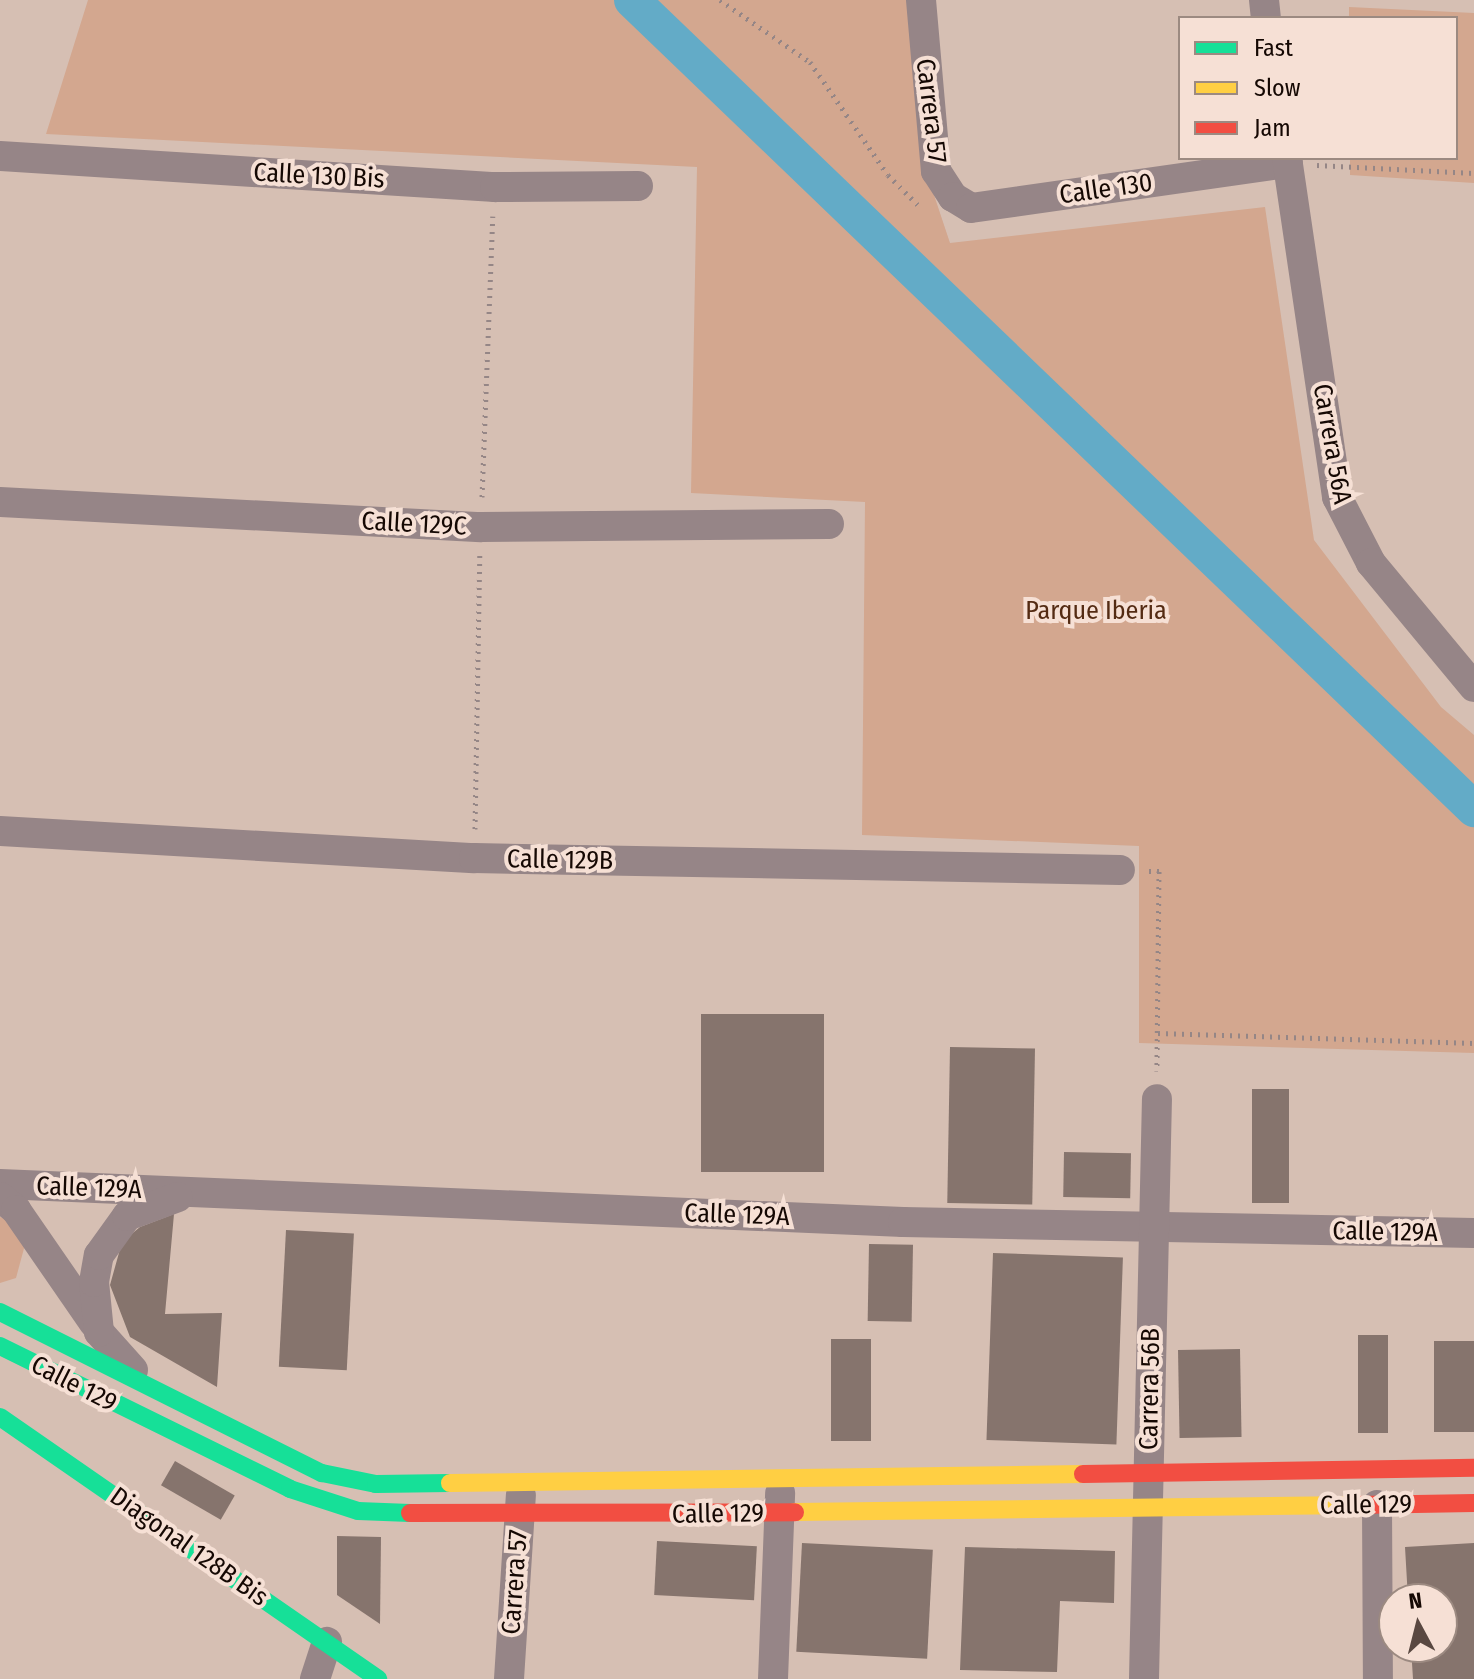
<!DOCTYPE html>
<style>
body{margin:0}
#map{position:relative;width:1474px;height:1679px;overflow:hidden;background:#d6bfb3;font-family:"Fira Sans Condensed",sans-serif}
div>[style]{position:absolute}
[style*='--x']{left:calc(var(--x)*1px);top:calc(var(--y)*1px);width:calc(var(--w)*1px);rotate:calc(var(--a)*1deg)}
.green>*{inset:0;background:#d3a78f}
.canal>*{height:36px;margin:-18px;padding:0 18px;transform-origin:18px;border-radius:18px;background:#63abc7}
.building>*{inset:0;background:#86746d;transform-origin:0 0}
.path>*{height:5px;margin-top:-2.5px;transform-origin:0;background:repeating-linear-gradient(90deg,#958686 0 2px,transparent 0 8px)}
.street>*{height:30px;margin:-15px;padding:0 15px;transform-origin:15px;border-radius:15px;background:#968587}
.fast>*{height:18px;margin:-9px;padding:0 9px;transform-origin:9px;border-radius:9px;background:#16e098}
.slow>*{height:18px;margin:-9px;padding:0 9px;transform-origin:9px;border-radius:9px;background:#ffcf43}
.jam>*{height:18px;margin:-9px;padding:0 9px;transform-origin:9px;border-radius:9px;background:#f24e42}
span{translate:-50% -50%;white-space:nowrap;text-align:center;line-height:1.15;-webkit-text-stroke:8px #f6e0d5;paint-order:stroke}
.street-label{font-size:26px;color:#150803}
.park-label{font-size:26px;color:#542b13}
.legend{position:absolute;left:1178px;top:16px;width:280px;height:144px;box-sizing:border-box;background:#f6e0d5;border:2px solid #9c8a81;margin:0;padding:10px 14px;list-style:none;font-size:24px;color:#150803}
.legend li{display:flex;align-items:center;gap:16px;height:40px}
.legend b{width:40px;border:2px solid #9c8a81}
.north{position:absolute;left:1378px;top:1583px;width:80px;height:80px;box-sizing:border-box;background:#f6e0d5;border:2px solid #9c8a81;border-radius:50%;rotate:353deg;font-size:22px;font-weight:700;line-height:32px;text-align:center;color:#150803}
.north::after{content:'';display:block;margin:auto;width:28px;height:36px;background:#594841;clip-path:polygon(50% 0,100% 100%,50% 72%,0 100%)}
</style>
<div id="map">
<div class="green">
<div style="clip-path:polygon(88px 0,914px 0,921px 156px,950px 243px,1265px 207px,1314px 540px,1441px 707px,1474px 735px,1474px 1053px,1139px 1043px,1139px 846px,862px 835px,865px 502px,691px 493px,697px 167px,46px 134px)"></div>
<div style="clip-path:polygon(1349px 7px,1474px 13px,1474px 183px,1350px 175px,1350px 158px,1456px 158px,1456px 18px,1349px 18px)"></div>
<div style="clip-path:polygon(0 1217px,19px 1226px,26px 1241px,16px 1278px,0 1283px)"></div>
</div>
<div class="canal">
<div style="--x:632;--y:0;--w:1168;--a:43.85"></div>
</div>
<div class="building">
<div style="left:701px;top:1014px;width:123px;height:158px"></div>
<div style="left:950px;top:1047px;width:85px;height:156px;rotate:1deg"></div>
<div style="left:1252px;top:1089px;width:37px;height:114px"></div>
<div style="left:1064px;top:1152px;width:67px;height:45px;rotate:1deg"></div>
<div style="clip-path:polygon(174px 1214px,165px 1314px,222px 1313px,217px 1387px,130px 1337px,110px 1285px,122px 1242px,140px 1227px)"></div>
<div style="left:286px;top:1230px;width:68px;height:137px;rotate:3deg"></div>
<div style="left:869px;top:1244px;width:44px;height:77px;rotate:1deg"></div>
<div style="left:993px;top:1253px;width:130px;height:187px;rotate:2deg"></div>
<div style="left:1358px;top:1335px;width:30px;height:98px"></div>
<div style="left:831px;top:1339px;width:40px;height:102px"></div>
<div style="left:1434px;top:1341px;width:40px;height:91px"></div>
<div style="left:1240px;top:1349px;width:88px;height:62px;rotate:89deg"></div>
<div style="left:175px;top:1461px;width:69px;height:28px;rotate:30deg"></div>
<div style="clip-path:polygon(337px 1536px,381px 1537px,380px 1624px,337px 1595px)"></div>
<div style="left:657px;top:1541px;width:100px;height:54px;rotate:3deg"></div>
<div style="left:802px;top:1543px;width:131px;height:109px;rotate:3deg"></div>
<div style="clip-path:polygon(1474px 1543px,1474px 1679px,1413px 1679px,1411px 1647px,1442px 1647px,1442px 1599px,1408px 1599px,1405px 1547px)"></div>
<div style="clip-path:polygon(965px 1547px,1115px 1551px,1114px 1603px,1060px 1601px,1057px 1672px,960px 1670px)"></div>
</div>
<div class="path">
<div style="--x:720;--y:0;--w:109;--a:34.6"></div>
<div style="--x:810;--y:62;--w:137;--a:55.4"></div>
<div style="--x:888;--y:175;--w:44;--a:45"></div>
<div style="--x:1317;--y:165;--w:157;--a:2.9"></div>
<div style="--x:482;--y:497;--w:281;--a:-87.8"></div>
<div style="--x:475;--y:829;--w:274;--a:-89"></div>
<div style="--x:1149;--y:871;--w:10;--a:0"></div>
<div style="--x:1159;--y:871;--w:200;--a:90.6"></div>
<div style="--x:1158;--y:1033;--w:316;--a:1.8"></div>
</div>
<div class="street">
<div style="--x:921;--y:0;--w:172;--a:85"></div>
<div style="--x:936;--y:171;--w:31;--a:57"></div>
<div style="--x:953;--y:197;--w:21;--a:31"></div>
<div style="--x:971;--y:208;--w:320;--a:-8.1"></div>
<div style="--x:1264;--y:0;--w:18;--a:84"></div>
<div style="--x:0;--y:156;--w:496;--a:3.6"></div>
<div style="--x:495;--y:187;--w:143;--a:-0.4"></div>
<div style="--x:1287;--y:158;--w:343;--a:81.6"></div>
<div style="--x:1337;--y:497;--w:74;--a:62.7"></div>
<div style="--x:1371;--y:563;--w:161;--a:50.3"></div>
<div style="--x:0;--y:502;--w:482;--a:3"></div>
<div style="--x:481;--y:527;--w:348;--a:-0.5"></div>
<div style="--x:0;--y:831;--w:475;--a:3.3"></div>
<div style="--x:474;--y:858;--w:646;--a:1.06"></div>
<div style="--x:0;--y:1184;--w:904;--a:2.41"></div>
<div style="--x:903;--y:1222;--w:571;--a:1.1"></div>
<div style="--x:0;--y:1197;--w:21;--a:39"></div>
<div style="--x:16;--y:1210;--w:137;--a:55.4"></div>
<div style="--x:133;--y:1370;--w:51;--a:-131.8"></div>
<div style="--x:99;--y:1332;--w:50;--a:-95.7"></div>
<div style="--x:94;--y:1282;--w:27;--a:-80"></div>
<div style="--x:99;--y:1255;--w:48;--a:-54.3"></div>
<div style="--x:127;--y:1216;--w:54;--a:-20.4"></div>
<div style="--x:1377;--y:1505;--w:174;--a:89.7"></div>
<div style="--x:315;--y:1679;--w:39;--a:-72"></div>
<div style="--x:509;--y:1679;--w:184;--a:-86.3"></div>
<div style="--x:773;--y:1679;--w:186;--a:-87.8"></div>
<div style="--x:1144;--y:1679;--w:580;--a:-88.72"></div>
</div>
<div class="fast">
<div style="--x:0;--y:1312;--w:360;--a:26.6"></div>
<div style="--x:322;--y:1473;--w:55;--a:11.5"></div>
<div style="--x:376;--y:1484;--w:74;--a:-0.8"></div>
<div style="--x:0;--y:1346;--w:323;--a:26.2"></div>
<div style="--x:290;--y:1489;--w:71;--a:17.9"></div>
<div style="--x:358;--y:1511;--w:52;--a:2.2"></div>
<div style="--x:0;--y:1417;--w:460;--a:34.7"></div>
</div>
<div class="slow">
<div style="--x:450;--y:1483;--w:633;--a:-0.81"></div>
<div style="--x:795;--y:1512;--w:562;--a:-0.71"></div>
</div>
<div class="jam">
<div style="--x:1083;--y:1474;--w:391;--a:-0.9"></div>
<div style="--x:1357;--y:1505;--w:117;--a:-1"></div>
<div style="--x:410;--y:1513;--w:385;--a:-0.1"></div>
</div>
<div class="street-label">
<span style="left:931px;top:111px;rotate:83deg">Carrera 57</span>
<span style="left:319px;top:176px;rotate:3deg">Calle 130 Bis</span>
<span style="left:1106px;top:189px;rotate:-8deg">Calle 130</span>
<span style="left:1332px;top:444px;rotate:80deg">Carrera 56A</span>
<span style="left:414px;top:524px;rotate:3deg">Calle 129C</span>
<span style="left:560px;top:860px;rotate:1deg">Calle 129B</span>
<span style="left:89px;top:1188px;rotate:2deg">Calle 129A</span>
<span style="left:737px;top:1215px;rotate:2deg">Calle 129A</span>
<span style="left:1385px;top:1232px;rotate:1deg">Calle 129A</span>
<span style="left:74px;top:1384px;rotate:27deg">Calle 129</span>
<span style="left:1150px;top:1389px;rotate:-89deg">Carrera 56B</span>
<span style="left:1366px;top:1505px;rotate:-1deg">Calle 129</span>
<span style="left:718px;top:1514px;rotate:-1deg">Calle 129</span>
<span style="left:189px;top:1547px;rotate:35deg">Diagonal 128B Bis</span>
<span style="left:515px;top:1582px;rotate:-86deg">Carrera 57</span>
</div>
<div class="park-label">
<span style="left:1096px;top:611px">Parque Iberia</span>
</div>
<ul class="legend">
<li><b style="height:10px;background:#16e098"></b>Fast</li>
<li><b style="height:10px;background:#ffcf43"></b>Slow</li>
<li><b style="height:10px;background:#f24e42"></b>Jam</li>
</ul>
<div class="north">N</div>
</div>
